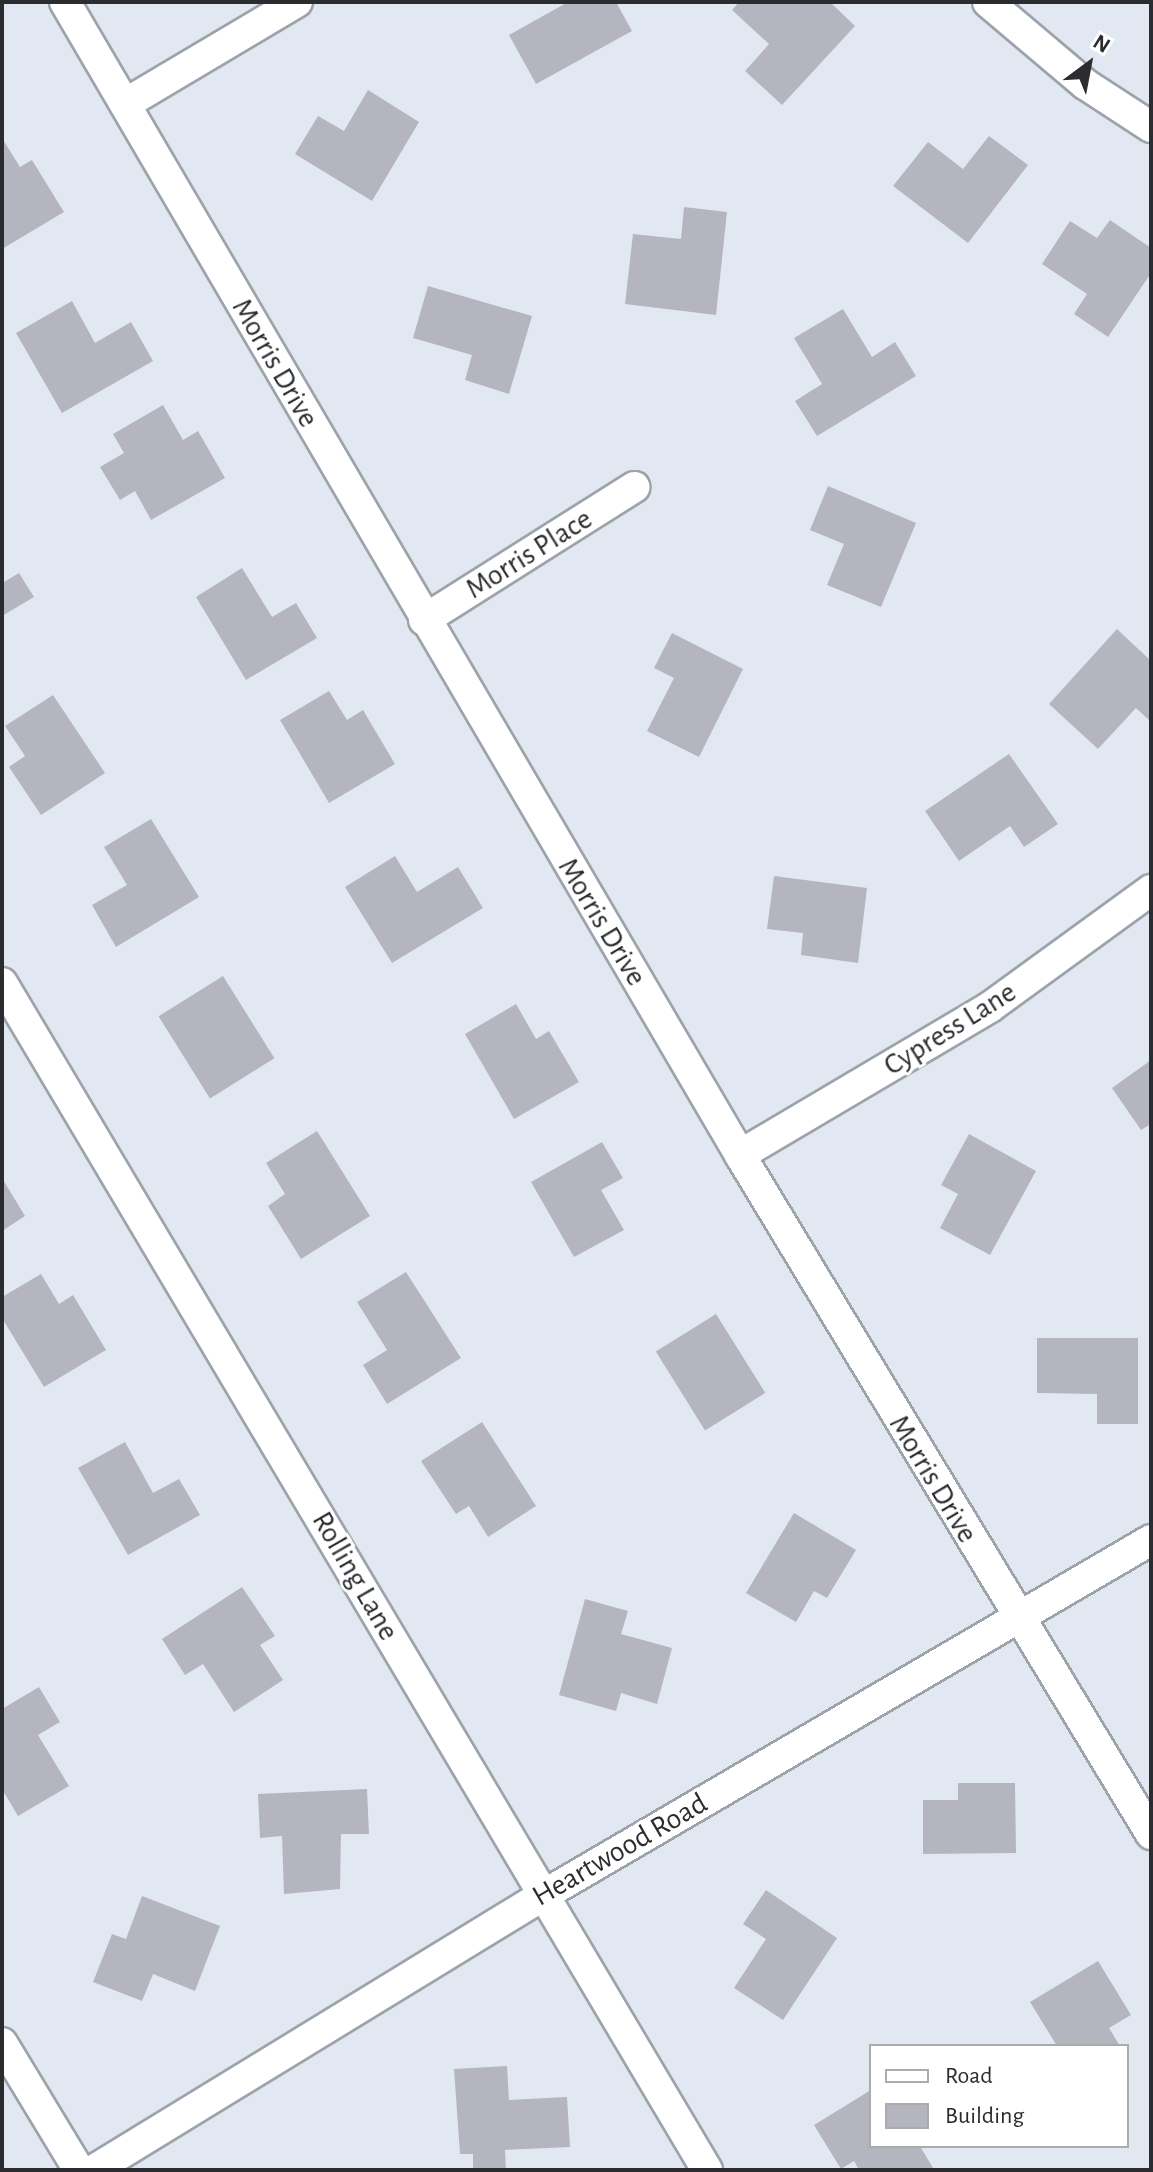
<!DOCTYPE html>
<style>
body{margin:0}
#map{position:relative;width:1153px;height:2172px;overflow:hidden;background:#e2e8f1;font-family:"Alegreya Sans",sans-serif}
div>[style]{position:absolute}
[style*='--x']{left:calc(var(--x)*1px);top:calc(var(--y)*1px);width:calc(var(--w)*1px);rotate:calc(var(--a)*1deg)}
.building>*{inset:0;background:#b5b5bf;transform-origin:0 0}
.roads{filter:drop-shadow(2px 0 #9da3ab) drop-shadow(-2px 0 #9da3ab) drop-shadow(0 2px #9da3ab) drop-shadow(0 -2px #9da3ab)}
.minor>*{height:30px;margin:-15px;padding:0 15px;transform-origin:15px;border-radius:15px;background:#fff}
span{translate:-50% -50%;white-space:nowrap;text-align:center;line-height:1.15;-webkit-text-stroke:6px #fff;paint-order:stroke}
.street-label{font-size:30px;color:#2a2c2f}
.frame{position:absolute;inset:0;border:4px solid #2a2c2f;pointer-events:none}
.legend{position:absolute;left:869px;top:2044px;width:260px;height:104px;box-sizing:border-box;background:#fff;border:2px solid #aaabac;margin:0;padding:10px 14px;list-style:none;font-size:24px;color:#2a2c2f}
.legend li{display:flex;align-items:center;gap:16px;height:40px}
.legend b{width:40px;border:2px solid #aaabac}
.north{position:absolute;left:1049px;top:24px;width:80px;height:80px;-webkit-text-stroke:6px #fff;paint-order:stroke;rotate:32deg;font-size:22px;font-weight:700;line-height:32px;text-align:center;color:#2a2c2f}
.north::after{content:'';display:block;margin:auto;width:28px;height:36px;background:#2a2c2f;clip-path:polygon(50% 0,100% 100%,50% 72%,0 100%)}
</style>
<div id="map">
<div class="building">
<div style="clip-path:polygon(568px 2px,616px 2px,632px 31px,536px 84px,509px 35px)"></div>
<div style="clip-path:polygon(739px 2px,830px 2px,855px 26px,782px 105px,745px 71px,769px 44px,732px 10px)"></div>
<div style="clip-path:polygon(368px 90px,419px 122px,372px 201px,295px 154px,318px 116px,344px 131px)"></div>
<div style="clip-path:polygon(989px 136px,1028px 165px,968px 243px,893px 186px,928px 142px,963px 169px)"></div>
<div style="clip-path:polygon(2px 138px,20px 167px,32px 160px,64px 212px,2px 249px)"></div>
<div style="clip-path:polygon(684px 207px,727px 212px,716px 315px,625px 304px,633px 234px,681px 239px)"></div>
<div style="clip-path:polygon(1110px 220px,1151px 248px,1151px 273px,1108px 337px,1074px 314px,1087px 294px,1042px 264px,1070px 221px,1097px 238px)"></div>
<div style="clip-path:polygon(428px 286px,532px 316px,509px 394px,465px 380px,472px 355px,413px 338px)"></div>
<div style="clip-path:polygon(72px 301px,95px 343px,131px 322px,153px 361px,62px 413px,16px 333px)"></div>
<div style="clip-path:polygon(843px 309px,872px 357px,895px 342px,916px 376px,817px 436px,795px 401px,822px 384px,794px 338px)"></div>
<div style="clip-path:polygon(163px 405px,183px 440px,198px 431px,225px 478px,151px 520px,135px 491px,120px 500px,100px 467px,124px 453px,113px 434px)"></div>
<div style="clip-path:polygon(828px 486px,916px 523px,881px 607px,827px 585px,844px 544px,810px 530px)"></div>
<div style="clip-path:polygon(242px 568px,272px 617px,296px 603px,317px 638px,246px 680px,196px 597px)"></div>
<div style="clip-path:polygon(19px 573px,34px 597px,2px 616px,2px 578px,4px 582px)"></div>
<div style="clip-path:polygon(1117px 629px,1151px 661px,1151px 722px,1136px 708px,1098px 749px,1049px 704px)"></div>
<div style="clip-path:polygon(672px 633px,743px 669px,699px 757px,647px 731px,674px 678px,654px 668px)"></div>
<div style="clip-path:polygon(329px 691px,347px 720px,363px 710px,395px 764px,329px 803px,280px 720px)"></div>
<div style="clip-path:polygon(53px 695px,105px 773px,41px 815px,9px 767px,25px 756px,5px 726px)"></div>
<div style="clip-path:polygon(1009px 754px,1058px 824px,1024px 847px,1010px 826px,959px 861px,925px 811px)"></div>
<div style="clip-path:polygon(151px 819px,199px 897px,116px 947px,92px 905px,127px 885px,104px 847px)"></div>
<div style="clip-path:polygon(395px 856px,417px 892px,458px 867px,483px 908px,392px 963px,345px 887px)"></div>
<div style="clip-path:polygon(774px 876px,867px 888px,858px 963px,801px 955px,803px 933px,767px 929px)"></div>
<div style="left:223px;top:976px;width:97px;height:76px;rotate:58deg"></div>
<div style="clip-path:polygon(516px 1004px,536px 1039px,549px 1031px,579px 1082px,514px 1119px,465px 1034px)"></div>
<div style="clip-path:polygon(1151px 1060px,1151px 1124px,1141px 1130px,1112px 1088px)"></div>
<div style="clip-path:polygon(317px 1131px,370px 1216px,301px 1259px,268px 1206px,285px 1194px,266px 1163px)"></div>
<div style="clip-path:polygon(969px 1134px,1036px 1171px,990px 1255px,940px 1228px,958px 1194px,941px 1185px)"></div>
<div style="clip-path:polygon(602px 1142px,623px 1178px,601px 1190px,624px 1230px,574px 1257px,531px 1182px)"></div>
<div style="clip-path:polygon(2px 1178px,25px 1216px,2px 1231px)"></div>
<div style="clip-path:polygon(406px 1272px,461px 1358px,387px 1404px,363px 1365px,387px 1350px,357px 1302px)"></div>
<div style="clip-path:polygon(41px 1274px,59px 1304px,73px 1295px,106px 1350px,44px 1387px,2px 1318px,2px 1297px)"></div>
<div style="left:716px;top:1314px;width:93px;height:71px;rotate:58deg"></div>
<div style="clip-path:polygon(1037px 1338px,1138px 1338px,1138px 1424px,1097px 1424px,1097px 1394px,1037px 1393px)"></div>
<div style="clip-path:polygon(482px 1422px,536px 1506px,488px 1537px,469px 1506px,456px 1514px,421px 1461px)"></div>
<div style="clip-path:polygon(125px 1442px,153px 1493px,179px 1479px,200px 1515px,128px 1555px,78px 1468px)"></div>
<div style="clip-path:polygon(794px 1513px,856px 1550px,827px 1598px,814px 1591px,796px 1622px,746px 1593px)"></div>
<div style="clip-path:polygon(242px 1587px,275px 1636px,260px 1645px,283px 1680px,234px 1712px,203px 1664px,185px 1675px,162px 1639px)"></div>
<div style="clip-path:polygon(585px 1599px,628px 1611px,621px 1634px,672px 1648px,657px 1704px,621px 1693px,616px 1711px,559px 1695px)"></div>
<div style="clip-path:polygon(39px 1687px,60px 1722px,38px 1735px,69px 1786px,18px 1816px,2px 1789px,2px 1709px)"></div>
<div style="clip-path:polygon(958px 1783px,1015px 1783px,1016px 1853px,923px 1854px,923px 1800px,958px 1800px)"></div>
<div style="clip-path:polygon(367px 1789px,369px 1834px,341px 1834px,340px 1889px,284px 1894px,282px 1836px,260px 1838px,258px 1794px)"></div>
<div style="clip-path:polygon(766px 1890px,837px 1938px,783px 2020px,734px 1988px,766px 1939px,743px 1924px)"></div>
<div style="clip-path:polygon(142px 1896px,220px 1926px,195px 1991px,153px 1974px,142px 2001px,93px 1982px,112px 1934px,126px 1939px)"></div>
<div style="clip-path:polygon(1098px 1961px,1131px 2015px,1109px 2028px,1120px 2046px,1057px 2046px,1030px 2002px)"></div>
<div style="clip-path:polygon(507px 2066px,509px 2100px,567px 2097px,570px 2147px,505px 2150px,506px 2170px,473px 2170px,473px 2154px,460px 2154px,454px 2069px)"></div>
<div style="clip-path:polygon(871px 2090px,871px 2146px,920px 2146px,933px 2168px,859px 2170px,854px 2161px,841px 2169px,814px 2125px)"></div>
</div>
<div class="roads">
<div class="minor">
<div style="--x:65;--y:2;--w:1336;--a:59.65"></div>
<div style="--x:740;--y:1155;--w:794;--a:58.81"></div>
<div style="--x:988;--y:2;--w:127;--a:40.2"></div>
<div style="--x:1085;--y:84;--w:79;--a:33.1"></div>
<div style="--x:125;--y:104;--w:200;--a:-30.7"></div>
<div style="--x:424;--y:620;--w:249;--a:-32.3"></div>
<div style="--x:2;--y:983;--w:1381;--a:59.29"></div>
<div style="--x:740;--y:1155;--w:291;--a:-30.6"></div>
<div style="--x:990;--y:1007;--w:199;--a:-36"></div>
<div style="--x:2;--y:2043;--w:149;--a:58.8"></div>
<div style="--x:94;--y:2170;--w:525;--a:-31.45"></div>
<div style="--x:542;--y:1896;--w:705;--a:-30.31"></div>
</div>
</div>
<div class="street-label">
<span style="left:275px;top:363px;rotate:60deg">Morris Drive</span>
<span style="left:529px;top:554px;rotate:-32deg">Morris Place</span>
<span style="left:602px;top:922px;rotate:59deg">Morris Drive</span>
<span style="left:950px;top:1029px;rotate:-32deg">Cypress Lane</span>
<span style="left:933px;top:1479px;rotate:59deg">Morris Drive</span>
<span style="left:355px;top:1576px;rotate:60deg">Rolling Lane</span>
<span style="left:620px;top:1850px;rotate:-30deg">Heartwood Road</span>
</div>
<div class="frame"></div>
<ul class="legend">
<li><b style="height:10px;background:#fff"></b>Road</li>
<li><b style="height:22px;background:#b5b5bf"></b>Building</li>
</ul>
<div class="north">N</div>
</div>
